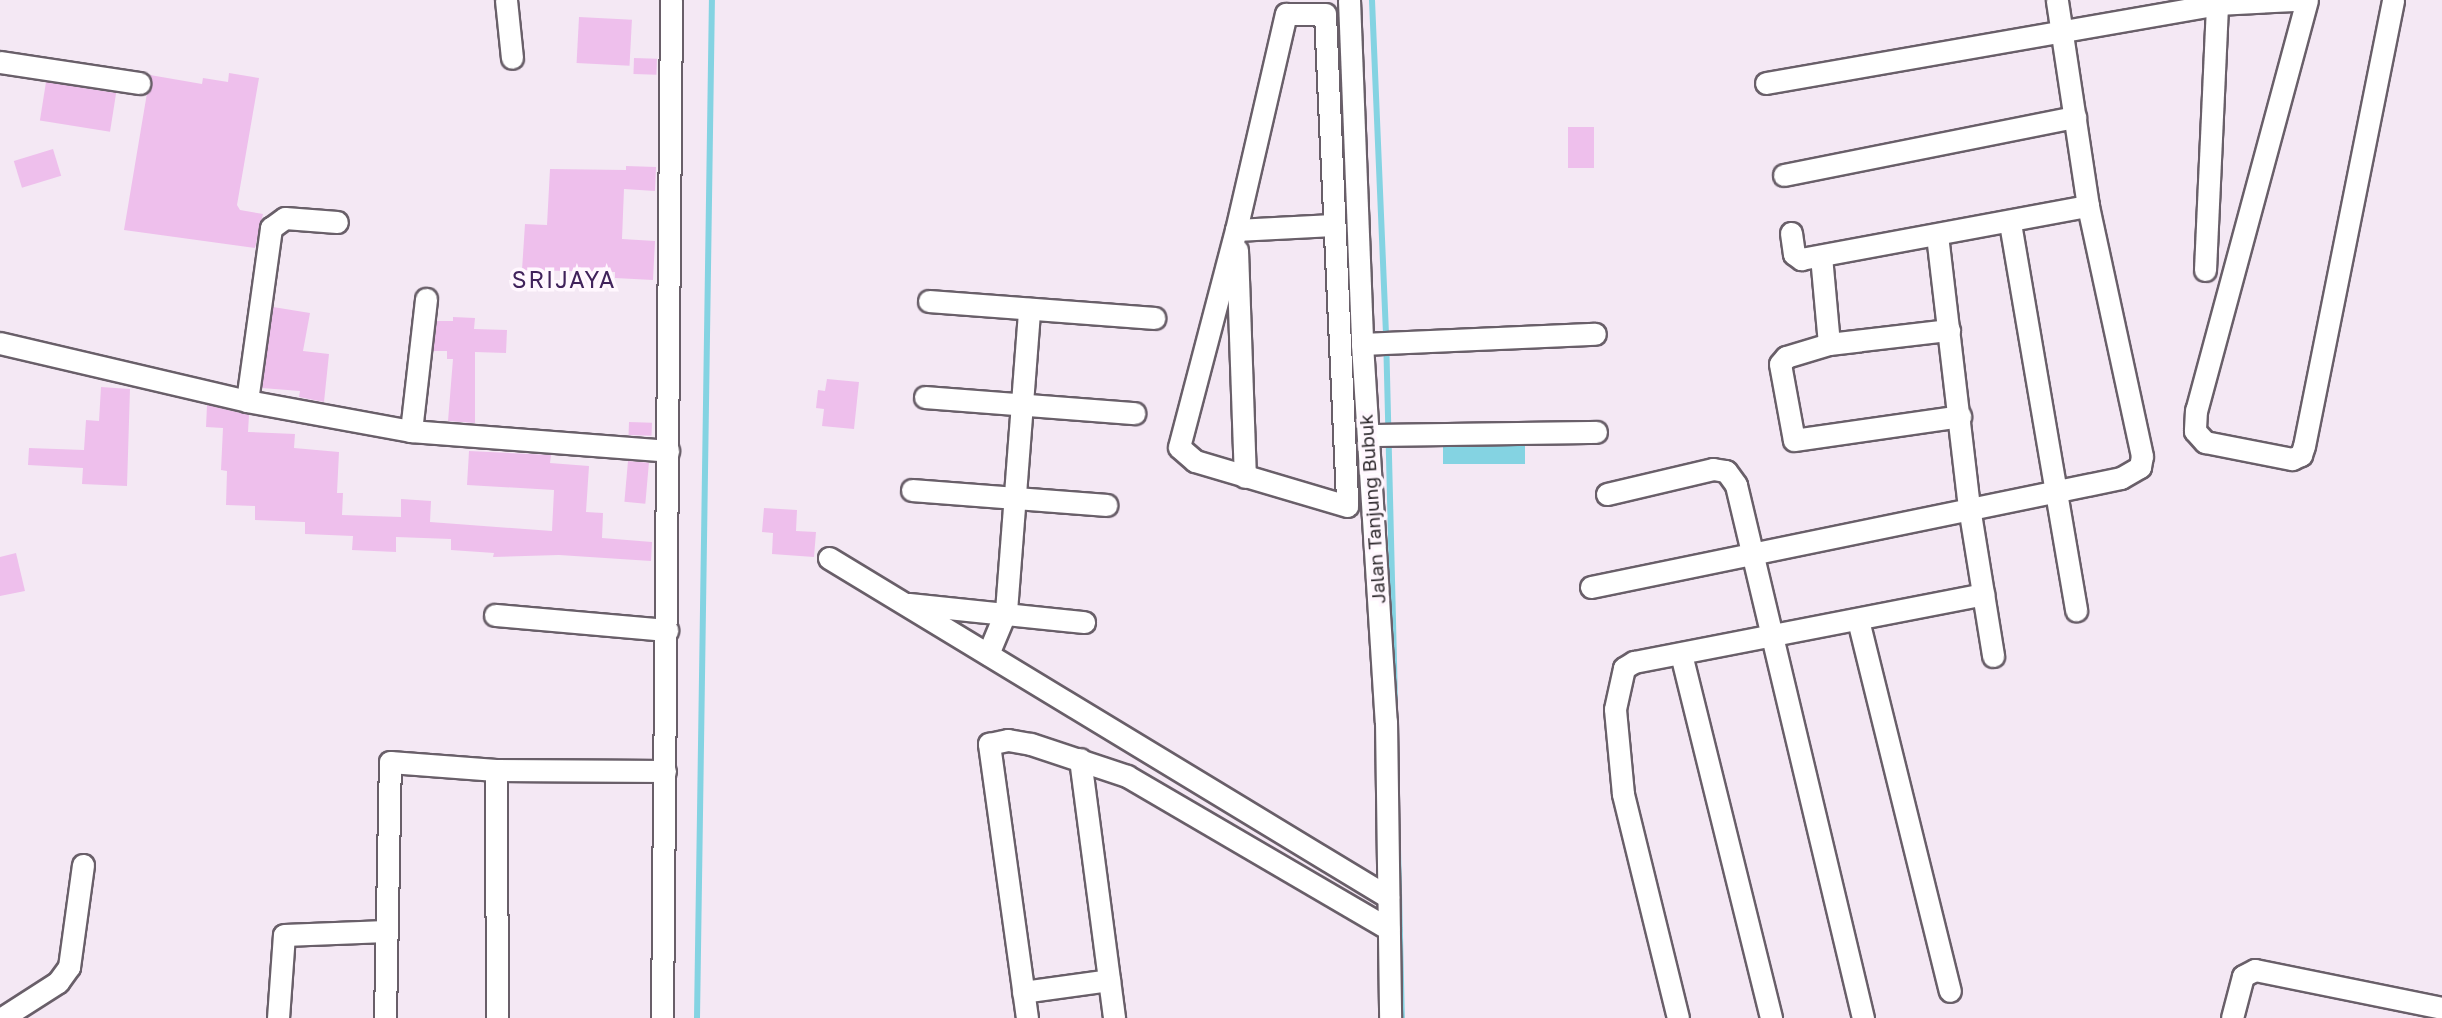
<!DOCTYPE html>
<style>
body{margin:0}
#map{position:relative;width:2442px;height:1018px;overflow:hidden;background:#f4e8f4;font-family:"Golos Text",sans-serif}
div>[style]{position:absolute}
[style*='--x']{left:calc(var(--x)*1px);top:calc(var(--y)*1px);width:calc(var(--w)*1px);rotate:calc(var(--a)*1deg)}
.water>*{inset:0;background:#84d3e2;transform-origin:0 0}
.stream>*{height:6px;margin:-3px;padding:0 3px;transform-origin:3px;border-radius:3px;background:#84d3e2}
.building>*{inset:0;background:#eebfec;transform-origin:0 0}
.roads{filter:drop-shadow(2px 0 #695f69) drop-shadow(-2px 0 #695f69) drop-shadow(0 2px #695f69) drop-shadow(0 -2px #695f69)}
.minor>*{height:21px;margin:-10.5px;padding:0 10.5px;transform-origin:10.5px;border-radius:10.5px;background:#fff}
span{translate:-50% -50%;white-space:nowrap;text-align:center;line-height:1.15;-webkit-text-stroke:7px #fff7fe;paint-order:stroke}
.street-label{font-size:19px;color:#2e292d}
.quarter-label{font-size:23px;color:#40225b;letter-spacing:2px}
</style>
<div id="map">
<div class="water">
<div style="left:1443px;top:436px;width:82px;height:28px"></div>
</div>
<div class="stream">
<div style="--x:1372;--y:0;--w:334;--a:87.6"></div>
<div style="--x:1386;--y:334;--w:367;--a:88.6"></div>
<div style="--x:1398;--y:848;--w:170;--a:88.7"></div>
<div style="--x:697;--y:1018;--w:1018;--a:-89.16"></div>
</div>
<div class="building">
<div style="left:579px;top:17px;width:53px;height:46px;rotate:3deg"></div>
<div style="left:634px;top:58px;width:23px;height:16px;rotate:2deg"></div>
<div style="clip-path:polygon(229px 73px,259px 78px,237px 205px,240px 210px,263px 214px,255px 248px,124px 230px,147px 93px,152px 86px,150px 75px,202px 84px,203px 78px,228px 82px)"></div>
<div style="left:46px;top:82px;width:71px;height:39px;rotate:9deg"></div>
<div style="left:1594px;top:127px;width:41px;height:26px;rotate:90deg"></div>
<div style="left:53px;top:149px;width:28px;height:41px;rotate:73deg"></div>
<div style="clip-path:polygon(626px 166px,656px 167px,655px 191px,624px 189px,622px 239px,655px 241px,653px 280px,615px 278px,615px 272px,522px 270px,525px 224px,547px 225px,550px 169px,626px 170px)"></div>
<div style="clip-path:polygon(273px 307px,310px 313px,303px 351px,329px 354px,324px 402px,299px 397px,300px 391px,262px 388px)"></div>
<div style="clip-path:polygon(453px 317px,475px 318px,474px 329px,507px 330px,506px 353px,475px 352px,475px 423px,448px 421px,453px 359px,447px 359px,447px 351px,433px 351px,437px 321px,453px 321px)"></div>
<div style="clip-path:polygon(827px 379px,859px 382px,854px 429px,822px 426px,824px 409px,816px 408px,818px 390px,825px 391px)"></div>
<div style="clip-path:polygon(101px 387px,130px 389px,127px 486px,82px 484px,83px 468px,28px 465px,29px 448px,84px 450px,86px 420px,99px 421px)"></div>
<div style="clip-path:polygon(207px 405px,249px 415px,248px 432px,295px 434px,294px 448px,339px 452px,337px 493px,343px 493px,342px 515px,401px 517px,401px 499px,431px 501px,430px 522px,552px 531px,554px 490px,467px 485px,469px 451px,551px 455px,550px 463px,589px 466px,586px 512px,603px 513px,602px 538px,652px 542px,651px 561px,559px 555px,493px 557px,494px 553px,451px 550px,451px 539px,396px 537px,396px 552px,352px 550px,353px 536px,305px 534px,305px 522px,255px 520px,255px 506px,226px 505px,227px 471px,221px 470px,223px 428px,206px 427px)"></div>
<div style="left:629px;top:422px;width:23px;height:13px;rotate:2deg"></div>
<div style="left:628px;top:461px;width:21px;height:41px;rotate:5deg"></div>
<div style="clip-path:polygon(764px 508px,797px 510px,796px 531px,816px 532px,814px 557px,772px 554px,773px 533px,762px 532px)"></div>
<div style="clip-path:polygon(16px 553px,25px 591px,0 596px,0 557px)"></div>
</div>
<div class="roads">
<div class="minor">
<div style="--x:506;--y:0;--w:58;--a:84.1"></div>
<div style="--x:1349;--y:0;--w:344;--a:87.8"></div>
<div style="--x:1362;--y:344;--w:378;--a:86.4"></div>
<div style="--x:1386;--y:721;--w:297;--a:89.2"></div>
<div style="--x:2307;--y:0;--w:425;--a:105.1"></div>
<div style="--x:2196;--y:410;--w:21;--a:93"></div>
<div style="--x:2195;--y:431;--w:15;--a:48"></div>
<div style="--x:2205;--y:442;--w:89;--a:11.1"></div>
<div style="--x:2292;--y:459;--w:10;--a:-24"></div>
<div style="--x:2301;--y:455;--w:9;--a:-72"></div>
<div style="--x:2304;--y:446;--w:455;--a:-78.7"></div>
<div style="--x:1286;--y:14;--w:39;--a:0"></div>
<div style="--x:1325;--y:14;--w:492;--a:87.4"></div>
<div style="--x:1347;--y:506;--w:159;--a:-163.5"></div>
<div style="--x:1195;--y:461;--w:21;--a:-139"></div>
<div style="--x:1179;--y:447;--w:224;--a:-75.3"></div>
<div style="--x:1236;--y:230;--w:222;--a:-77"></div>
<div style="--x:0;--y:62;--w:141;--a:8.6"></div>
<div style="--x:1766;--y:83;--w:458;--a:-9.9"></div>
<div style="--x:2217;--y:4;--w:77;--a:-3"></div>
<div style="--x:1784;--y:175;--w:297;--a:-11.3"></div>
<div style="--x:2010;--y:223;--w:393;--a:80.3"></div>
<div style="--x:1236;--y:230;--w:97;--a:-3"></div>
<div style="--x:1791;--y:233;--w:21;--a:82"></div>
<div style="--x:1794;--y:254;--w:9;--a:36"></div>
<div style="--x:1801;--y:259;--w:292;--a:-10.5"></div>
<div style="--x:1937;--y:235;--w:274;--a:83.3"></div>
<div style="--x:1969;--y:507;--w:151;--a:80.8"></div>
<div style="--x:1237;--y:250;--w:227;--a:88"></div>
<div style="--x:1821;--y:256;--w:88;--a:84.8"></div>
<div style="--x:1829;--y:344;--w:45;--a:163.2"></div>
<div style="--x:1786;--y:357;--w:9;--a:131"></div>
<div style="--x:1780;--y:364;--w:77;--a:79.6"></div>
<div style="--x:1794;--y:440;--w:168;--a:-8.2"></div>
<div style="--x:2205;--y:270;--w:266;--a:-87.4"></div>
<div style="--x:929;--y:301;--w:226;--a:4.3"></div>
<div style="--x:0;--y:343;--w:254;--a:13.2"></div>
<div style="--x:247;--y:401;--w:167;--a:10.4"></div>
<div style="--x:411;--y:431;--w:258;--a:4.4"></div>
<div style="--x:1362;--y:344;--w:233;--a:-2.5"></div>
<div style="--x:1829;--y:344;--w:121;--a:-6.7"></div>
<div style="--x:925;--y:397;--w:210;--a:4.4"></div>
<div style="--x:247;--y:401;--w:175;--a:-82.1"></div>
<div style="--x:271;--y:228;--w:17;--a:-36"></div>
<div style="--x:285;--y:218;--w:52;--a:4.4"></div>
<div style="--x:411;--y:431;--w:133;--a:-83.5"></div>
<div style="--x:1368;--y:435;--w:228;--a:-0.8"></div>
<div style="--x:912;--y:490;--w:195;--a:4.4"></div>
<div style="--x:1607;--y:494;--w:109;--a:-13.3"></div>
<div style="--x:1713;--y:469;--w:13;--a:9"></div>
<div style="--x:1726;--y:471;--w:17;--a:54"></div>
<div style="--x:1736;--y:485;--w:548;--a:76.6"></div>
<div style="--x:829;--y:558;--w:654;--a:31.23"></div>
<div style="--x:1591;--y:587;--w:541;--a:-11.62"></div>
<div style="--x:2121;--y:478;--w:22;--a:-30"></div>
<div style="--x:2140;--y:467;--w:11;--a:-80"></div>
<div style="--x:2142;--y:456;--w:256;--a:-102.2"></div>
<div style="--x:2088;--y:206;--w:208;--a:-98.6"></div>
<div style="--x:909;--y:604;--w:176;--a:5.9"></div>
<div style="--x:495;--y:615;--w:173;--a:5"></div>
<div style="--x:1858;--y:620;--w:382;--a:76.1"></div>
<div style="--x:988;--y:654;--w:47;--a:-67.3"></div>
<div style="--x:1006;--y:611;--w:303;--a:-85.6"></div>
<div style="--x:1681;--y:654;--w:375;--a:76.1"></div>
<div style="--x:1080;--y:759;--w:261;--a:82.5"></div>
<div style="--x:496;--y:770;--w:248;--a:89.8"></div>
<div style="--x:1023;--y:992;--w:87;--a:-7.9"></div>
<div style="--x:2;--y:1018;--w:67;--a:-32.7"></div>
<div style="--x:58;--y:982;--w:19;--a:-54"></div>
<div style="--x:69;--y:967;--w:103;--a:-82.2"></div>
<div style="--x:278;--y:1018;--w:83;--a:-85.9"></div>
<div style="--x:284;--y:935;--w:102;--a:-2.2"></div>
<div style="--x:385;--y:1018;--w:256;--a:-88.9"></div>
<div style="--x:390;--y:762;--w:106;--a:4.3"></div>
<div style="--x:496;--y:770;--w:169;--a:0.3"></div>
<div style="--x:662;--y:1018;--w:1018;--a:-89.49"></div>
<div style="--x:1027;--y:1018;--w:277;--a:-97.9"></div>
<div style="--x:989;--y:744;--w:19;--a:-12"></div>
<div style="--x:1008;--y:740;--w:23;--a:10"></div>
<div style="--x:1031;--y:744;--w:101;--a:18.4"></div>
<div style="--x:1127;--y:776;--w:303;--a:30.3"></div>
<div style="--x:1678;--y:1018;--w:231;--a:-103.8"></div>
<div style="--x:1623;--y:794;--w:85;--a:-95.4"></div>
<div style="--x:1615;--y:709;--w:42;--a:-77.6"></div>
<div style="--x:1624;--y:668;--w:12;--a:-31"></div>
<div style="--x:1634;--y:662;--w:356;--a:-11"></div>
<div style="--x:2232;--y:1018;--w:43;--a:-75.3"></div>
<div style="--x:2243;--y:976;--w:13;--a:-27"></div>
<div style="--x:2255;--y:970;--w:191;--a:11.5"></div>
</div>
</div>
<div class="street-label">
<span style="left:1372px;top:509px;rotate:-94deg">Jalan Tanjung Bubuk</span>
</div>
<div class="quarter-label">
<span style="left:564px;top:279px">SRIJAYA</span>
</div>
</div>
